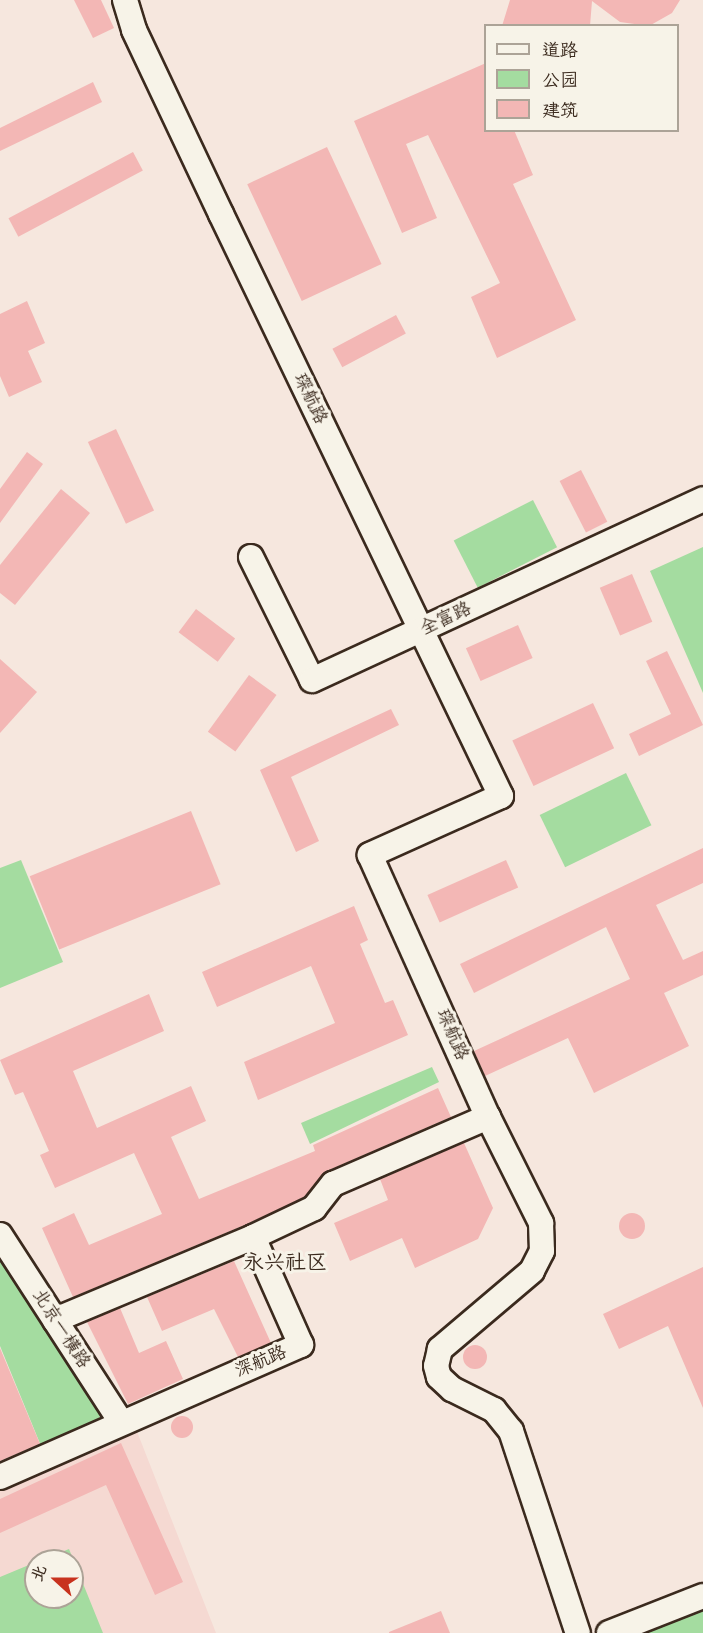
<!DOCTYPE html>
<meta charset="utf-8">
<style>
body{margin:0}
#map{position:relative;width:703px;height:1633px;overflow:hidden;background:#f6e7de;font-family:Pangolin,"LXGW WenKai TC",sans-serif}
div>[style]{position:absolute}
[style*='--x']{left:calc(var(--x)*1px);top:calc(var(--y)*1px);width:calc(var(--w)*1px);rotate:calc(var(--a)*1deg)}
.built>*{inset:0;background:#f5d9d2}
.green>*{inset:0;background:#a4dca0;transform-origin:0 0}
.building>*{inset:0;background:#f3b7b5;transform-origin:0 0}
.round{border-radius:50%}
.roads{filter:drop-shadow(2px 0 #3b2a1e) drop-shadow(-2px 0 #3b2a1e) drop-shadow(0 2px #3b2a1e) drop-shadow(0 -2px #3b2a1e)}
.street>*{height:24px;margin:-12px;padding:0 12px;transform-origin:12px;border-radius:12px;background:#f7f3e8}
span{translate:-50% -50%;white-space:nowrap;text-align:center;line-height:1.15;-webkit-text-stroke:6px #f7f3e8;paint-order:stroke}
.street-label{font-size:18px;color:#3b2a1e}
.quarter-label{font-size:21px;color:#3b2a1e}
.legend{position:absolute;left:484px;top:24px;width:195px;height:108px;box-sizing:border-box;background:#f7f3e8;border:2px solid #aca397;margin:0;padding:8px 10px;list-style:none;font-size:18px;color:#3b2a1e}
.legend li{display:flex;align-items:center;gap:12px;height:30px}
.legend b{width:30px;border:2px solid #aca397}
.north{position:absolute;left:24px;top:1549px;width:60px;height:60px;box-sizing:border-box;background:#f7f3e8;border:2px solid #aca397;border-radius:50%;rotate:291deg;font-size:16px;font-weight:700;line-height:24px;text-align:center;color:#3b2a1e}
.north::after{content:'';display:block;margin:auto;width:21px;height:27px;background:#c8321e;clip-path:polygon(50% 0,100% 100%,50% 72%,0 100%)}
</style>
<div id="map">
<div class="built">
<div style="clip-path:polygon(evenodd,136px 1429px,216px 1633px,0 1633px,0 1487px,136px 1429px,36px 1561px,72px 1561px,72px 1597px,36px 1597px,36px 1561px)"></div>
</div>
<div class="green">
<div style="left:533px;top:500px;width:53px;height:89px;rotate:63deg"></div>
<div style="clip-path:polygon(703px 547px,703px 693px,650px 571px)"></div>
<div style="left:626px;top:773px;width:58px;height:96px;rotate:64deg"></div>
<div style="clip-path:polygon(21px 860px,63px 962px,0 988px,0 868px)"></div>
<div style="clip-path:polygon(432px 1067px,439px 1082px,310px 1144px,301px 1123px)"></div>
<div style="clip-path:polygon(0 1253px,98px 1407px,100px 1417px,93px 1424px,41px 1446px,0 1346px)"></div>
<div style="clip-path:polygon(69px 1549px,103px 1633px,0 1633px,0 1577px,36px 1562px,36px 1597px,72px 1597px,72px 1561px,39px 1561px)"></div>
<div style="clip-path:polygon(703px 1606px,703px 1633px,630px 1633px)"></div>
</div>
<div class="building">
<div style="clip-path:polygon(74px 0,101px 0,114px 28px,93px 38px)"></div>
<div style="clip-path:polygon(510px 0,680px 0,672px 13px,649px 26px,620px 22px,592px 1px,590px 26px,502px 26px)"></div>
<div style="clip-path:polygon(486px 63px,486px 130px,514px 130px,533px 175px,513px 184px,576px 320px,497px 358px,471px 297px,500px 283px,428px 135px,406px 144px,437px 218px,402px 233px,354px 121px)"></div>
<div style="clip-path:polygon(93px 82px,102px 102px,0 151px,0 128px)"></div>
<div style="left:327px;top:147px;width:129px;height:88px;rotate:65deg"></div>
<div style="left:133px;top:152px;width:21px;height:141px;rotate:62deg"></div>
<div style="clip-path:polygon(27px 301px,45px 343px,28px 351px,42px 382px,9px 397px,0 376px,0 314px)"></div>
<div style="left:396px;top:315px;width:21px;height:72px;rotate:62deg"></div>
<div style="left:116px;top:429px;width:90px;height:31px;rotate:65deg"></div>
<div style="clip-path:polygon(27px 452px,43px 464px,0 523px,0 489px)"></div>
<div style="left:581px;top:470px;width:58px;height:24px;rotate:63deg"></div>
<div style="clip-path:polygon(61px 489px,90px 513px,15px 605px,0 593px,0 565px)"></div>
<div style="left:632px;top:574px;width:52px;height:35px;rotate:67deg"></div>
<div style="left:196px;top:609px;width:49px;height:29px;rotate:37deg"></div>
<div style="left:518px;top:625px;width:36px;height:57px;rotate:66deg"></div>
<div style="clip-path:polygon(667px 651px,703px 725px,639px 756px,629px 734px,671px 714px,646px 661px)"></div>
<div style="clip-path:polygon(0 659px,37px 692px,0 733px)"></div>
<div style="left:249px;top:675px;width:34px;height:70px;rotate:36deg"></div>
<div style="left:593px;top:703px;width:50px;height:89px;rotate:65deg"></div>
<div style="clip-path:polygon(391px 709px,399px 725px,291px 777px,319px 841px,296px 852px,260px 770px)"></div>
<div style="left:191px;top:811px;width:79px;height:174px;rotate:68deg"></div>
<div style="clip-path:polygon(703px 848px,703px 883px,656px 905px,683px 960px,703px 951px,703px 975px,664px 993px,689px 1046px,594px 1093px,568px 1038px,485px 1076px,474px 1051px,630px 979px,606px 927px,474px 993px,460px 964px)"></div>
<div style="left:506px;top:860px;width:30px;height:86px;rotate:66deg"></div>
<div style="clip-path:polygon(354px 906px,368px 940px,360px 944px,385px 1003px,393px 1000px,408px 1035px,258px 1100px,244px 1062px,335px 1023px,311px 966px,217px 1007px,202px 972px)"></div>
<div style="clip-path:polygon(149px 994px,164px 1031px,73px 1071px,97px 1128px,191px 1086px,206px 1121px,171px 1137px,199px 1199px,315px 1151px,313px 1145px,438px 1088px,451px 1117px,327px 1171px,305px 1197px,247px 1224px,73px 1297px,42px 1228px,74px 1213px,89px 1245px,162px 1214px,134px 1153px,55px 1188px,40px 1155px,49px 1151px,23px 1092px,15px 1095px,0 1060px)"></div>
<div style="clip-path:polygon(464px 1143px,493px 1208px,478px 1239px,415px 1268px,402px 1238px,350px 1261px,334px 1223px,388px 1200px,380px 1179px)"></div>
<div class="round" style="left:619px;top:1213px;width:26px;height:26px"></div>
<div style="clip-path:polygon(234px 1261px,271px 1343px,238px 1357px,214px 1309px,162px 1331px,147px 1297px)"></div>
<div style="clip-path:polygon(703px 1267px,703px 1408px,668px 1326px,619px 1349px,603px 1314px)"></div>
<div style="clip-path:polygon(120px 1308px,139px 1353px,166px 1341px,183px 1379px,128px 1404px,87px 1322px)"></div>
<div class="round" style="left:463px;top:1345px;width:24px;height:24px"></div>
<div style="clip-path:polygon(0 1348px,40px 1444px,0 1461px)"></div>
<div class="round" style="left:171px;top:1416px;width:22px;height:22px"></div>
<div style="clip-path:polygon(121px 1443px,183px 1582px,155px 1595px,106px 1485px,0 1533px,0 1499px)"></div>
<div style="clip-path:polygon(441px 1611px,450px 1633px,389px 1633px,389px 1632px)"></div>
</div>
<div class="roads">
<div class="street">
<div style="--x:125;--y:0;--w:31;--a:73"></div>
<div style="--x:134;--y:30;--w:204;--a:64.7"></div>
<div style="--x:221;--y:214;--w:646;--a:64.31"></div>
<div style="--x:501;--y:796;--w:144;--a:155.8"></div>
<div style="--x:370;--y:855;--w:287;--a:65.8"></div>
<div style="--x:488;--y:1117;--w:119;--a:63.4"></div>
<div style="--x:541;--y:1223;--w:28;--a:88"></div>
<div style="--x:542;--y:1251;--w:22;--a:117"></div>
<div style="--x:532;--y:1271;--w:121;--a:139.7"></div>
<div style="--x:440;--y:1349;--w:17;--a:103"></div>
<div style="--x:436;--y:1366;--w:11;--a:75"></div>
<div style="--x:439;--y:1377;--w:18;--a:43"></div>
<div style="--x:452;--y:1389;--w:47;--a:26.6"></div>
<div style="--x:494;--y:1410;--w:27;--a:51"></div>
<div style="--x:511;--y:1431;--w:213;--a:71.7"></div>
<div style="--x:251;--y:557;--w:137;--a:63.6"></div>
<div style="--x:312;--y:680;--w:431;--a:-24.8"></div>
<div style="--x:0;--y:1235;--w:223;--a:57.1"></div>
<div style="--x:55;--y:1320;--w:215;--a:-22.7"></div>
<div style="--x:0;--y:1477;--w:329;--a:-23.7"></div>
<div style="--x:301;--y:1345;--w:118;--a:-114"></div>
<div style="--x:253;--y:1237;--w:68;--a:-25.4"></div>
<div style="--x:314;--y:1208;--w:31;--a:-52"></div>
<div style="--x:333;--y:1184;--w:169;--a:-23.4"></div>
<div style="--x:609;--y:1633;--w:101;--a:-21.5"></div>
</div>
</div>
<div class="street-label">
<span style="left:310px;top:399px;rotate:64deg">琛航路</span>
<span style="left:446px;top:619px;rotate:-25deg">全富路</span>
<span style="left:452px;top:1035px;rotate:66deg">琛航路</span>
<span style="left:61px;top:1329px;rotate:57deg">北京一横路</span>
<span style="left:261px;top:1362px;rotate:-23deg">深航路</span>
</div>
<div class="quarter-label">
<span style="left:285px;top:1263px">永兴社区</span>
</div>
<ul class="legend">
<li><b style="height:8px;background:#f7f3e8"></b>道路</li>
<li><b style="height:16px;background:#a4dca0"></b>公园</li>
<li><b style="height:16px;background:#f3b7b5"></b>建筑</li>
</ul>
<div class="north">北</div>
</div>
